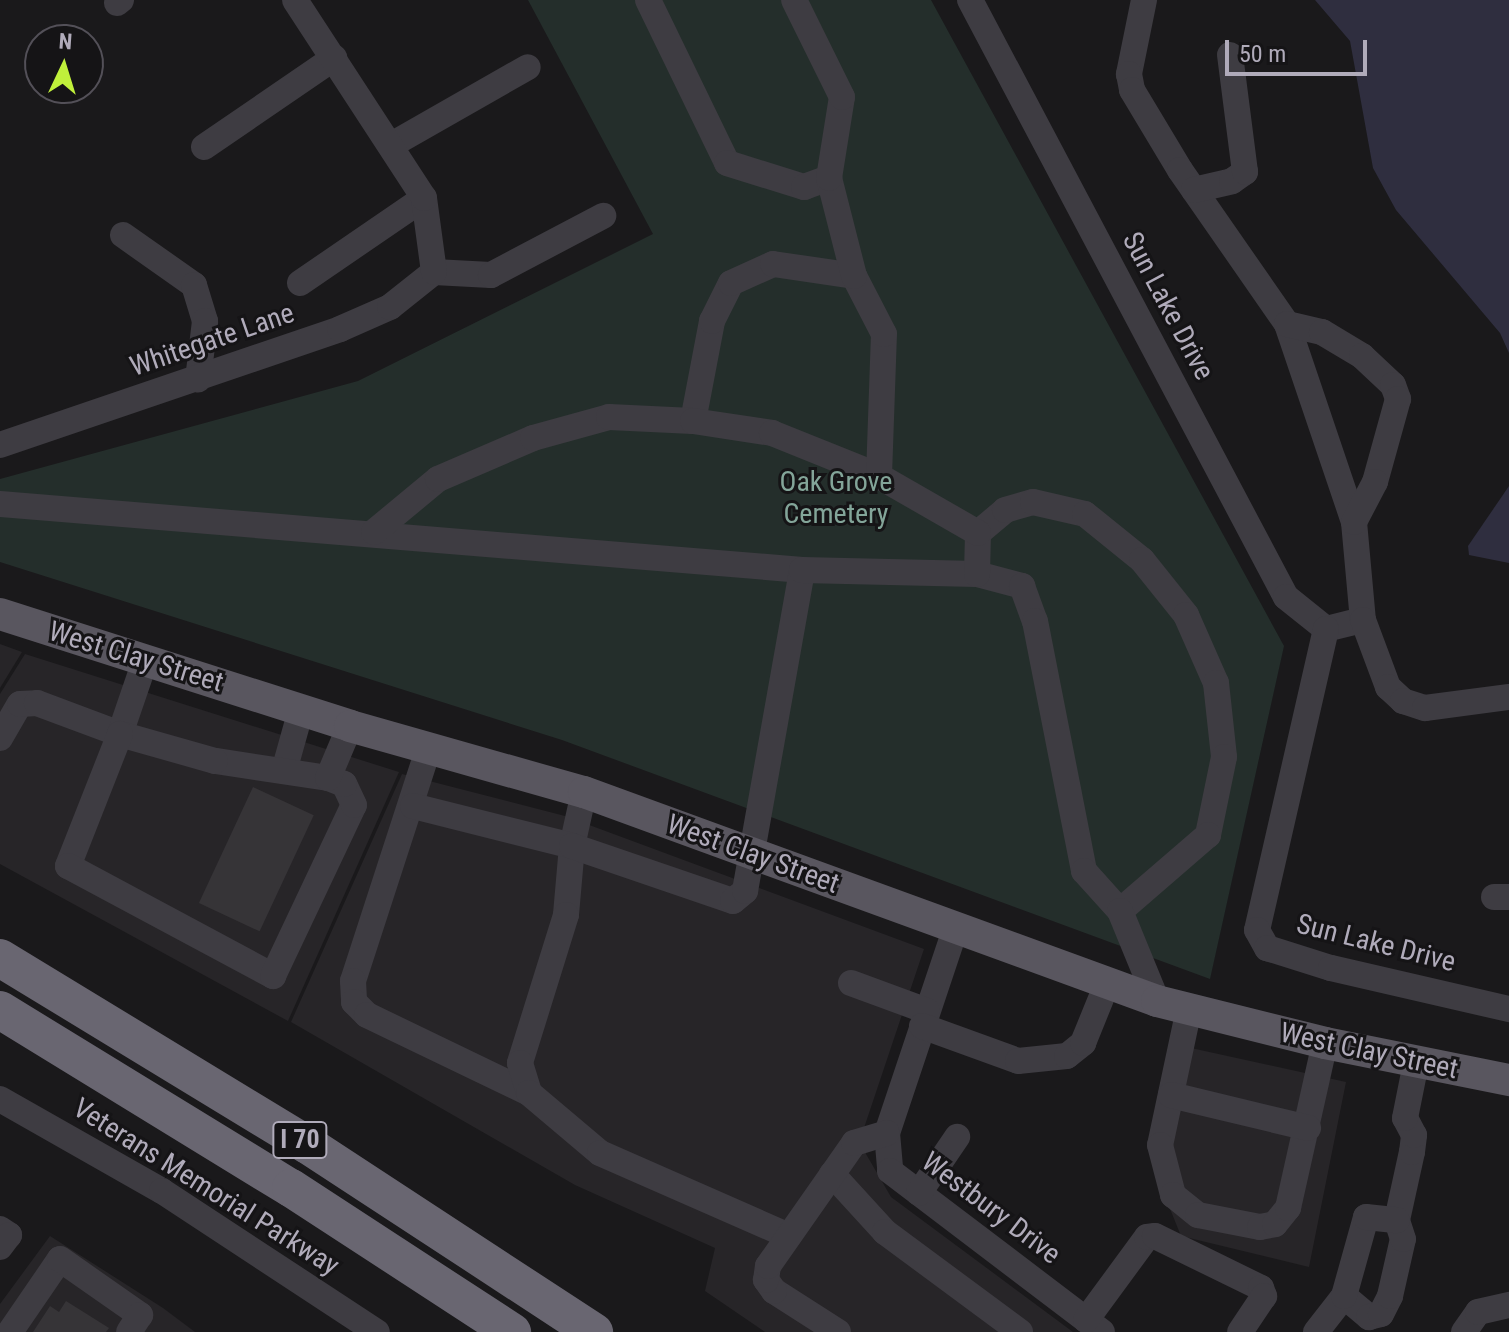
<!DOCTYPE html>
<style>
body{margin:0}
#map{position:relative;width:1509px;height:1332px;overflow:hidden;background:#1a191b;font-family:"Roboto Condensed",sans-serif}
div>[style]{position:absolute}
[style*='--x']{left:calc(var(--x)*1px);top:calc(var(--y)*1px);width:calc(var(--w)*1px);rotate:calc(var(--a)*1deg)}
.built>*{inset:0;background:#272528}
.green>*{inset:0;background:#242e2b}
.water>*{inset:0;background:#2f2e3f}
.building>*{inset:0;background:#363437;transform-origin:0 0}
.minor>*{height:26px;margin:-13px;padding:0 13px;transform-origin:13px;border-radius:13px;background:#3e3c42}
.major>*{height:32px;margin:-16px;padding:0 16px;transform-origin:16px;border-radius:16px;background:#59565f}
.highway>*{height:38px;margin:-19px;padding:0 19px;transform-origin:19px;border-radius:19px;background:#696671}
span{translate:-50% -50%;white-space:nowrap;text-align:center;line-height:1.15;-webkit-text-stroke:6px #151416;paint-order:stroke}
.shield-label span{padding:2px 6px;background:#151416;border:2px solid;border-radius:6px;-webkit-text-stroke-width:0}
.shield-label{font-size:26px;color:#b0abba;font-weight:700}
.street-label{font-size:28px;color:#b0abba}
.park-label{font-size:28px;color:#83a599}
.north{position:absolute;left:24px;top:24px;width:80px;height:80px;box-sizing:border-box;background:#151416;border:2px solid #535058;border-radius:50%;rotate:4deg;font-size:22px;font-weight:700;line-height:32px;text-align:center;color:#b0abba}
.north::after{content:'';display:block;margin:auto;width:28px;height:36px;background:#c0f03b;clip-path:polygon(50% 0,100% 100%,50% 72%,0 100%)}
.scale{position:absolute;left:1225px;top:40px;width:142px;height:36px;box-sizing:border-box;border:4px solid #b0abba;border-top:0;padding-left:10px;font-size:24px;line-height:28px;white-space:nowrap;color:#b0abba;-webkit-text-stroke:6px #151416;paint-order:stroke}
</style>
<div id="map">
<div class="built">
<div style="clip-path:polygon(0 644px,22px 652px,0 688px)"></div>
<div style="clip-path:polygon(25px 654px,399px 772px,288px 1021px,0 864px,0 694px)"></div>
<div style="clip-path:polygon(402px 774px,565px 816px,924px 949px,864px 1128px,866px 1154px,891px 1197px,1073px 1332px,765px 1332px,705px 1291px,715px 1248px,575px 1185px,291px 1022px)"></div>
<div style="clip-path:polygon(1191px 1048px,1346px 1082px,1309px 1267px,1181px 1236px,1162px 1189px)"></div>
<div style="clip-path:polygon(50px 1236px,163px 1308px,195px 1332px,0 1332px,0 1304px)"></div>
</div>
<div class="green">
<div style="clip-path:polygon(528px 0,931px 0,1284px 646px,1210px 979px,562px 740px,0 562px,0 479px,358px 381px,653px 234px)"></div>
</div>
<div class="water">
<div style="clip-path:polygon(1315px 0,1509px 0,1509px 353px,1500px 333px,1396px 210px,1373px 168px,1350px 41px)"></div>
<div style="clip-path:polygon(1509px 486px,1509px 563px,1469px 555px,1468px 546px)"></div>
</div>
<div class="building">
<div style="left:253px;top:787px;width:67px;height:128px;rotate:25deg"></div>
<div style="clip-path:polygon(66px 1301px,109px 1328px,106px 1332px,33px 1332px,50px 1306px,59px 1312px)"></div>
</div>
<div class="minor">
<div style="--x:648;--y:0;--w:181;--a:64.1"></div>
<div style="--x:727;--y:163;--w:81;--a:17.3"></div>
<div style="--x:804;--y:187;--w:27;--a:-20"></div>
<div style="--x:970;--y:0;--w:675;--a:62.11"></div>
<div style="--x:1286;--y:597;--w:51;--a:38.7"></div>
<div style="--x:1326;--y:629;--w:38;--a:-14"></div>
<div style="--x:1144;--y:0;--w:76;--a:101.5"></div>
<div style="--x:1129;--y:74;--w:16;--a:79"></div>
<div style="--x:1132;--y:90;--w:93;--a:59"></div>
<div style="--x:1180;--y:170;--w:188;--a:55.2"></div>
<div style="--x:1287;--y:324;--w:209;--a:71.3"></div>
<div style="--x:1354;--y:522;--w:98;--a:84.8"></div>
<div style="--x:1363;--y:620;--w:72;--a:69.5"></div>
<div style="--x:1388;--y:687;--w:21;--a:43"></div>
<div style="--x:1403;--y:701;--w:23;--a:18"></div>
<div style="--x:1425;--y:708;--w:85;--a:-7.5"></div>
<div style="--x:117;--y:3;--w:5;--a:-37"></div>
<div style="--x:393;--y:144;--w:155;--a:-29.7"></div>
<div style="--x:204;--y:147;--w:158;--a:-34.4"></div>
<div style="--x:1194;--y:190;--w:39;--a:-13"></div>
<div style="--x:1232;--y:181;--w:16;--a:-35"></div>
<div style="--x:1245;--y:172;--w:118;--a:-97.3"></div>
<div style="--x:123;--y:235;--w:87;--a:35.2"></div>
<div style="--x:194;--y:285;--w:38;--a:73"></div>
<div style="--x:205;--y:321;--w:59;--a:96.8"></div>
<div style="--x:434;--y:272;--w:57;--a:3"></div>
<div style="--x:491;--y:275;--w:127;--a:-27.8"></div>
<div style="--x:300;--y:283;--w:150;--a:-34.4"></div>
<div style="--x:1287;--y:324;--w:36;--a:13"></div>
<div style="--x:1322;--y:332;--w:47;--a:31"></div>
<div style="--x:1362;--y:356;--w:42;--a:43.1"></div>
<div style="--x:1393;--y:385;--w:15;--a:70"></div>
<div style="--x:1398;--y:399;--w:86;--a:105.5"></div>
<div style="--x:1375;--y:482;--w:45;--a:117.7"></div>
<div style="--x:693;--y:421;--w:102;--a:-79.2"></div>
<div style="--x:712;--y:321;--w:42;--a:-63.4"></div>
<div style="--x:731;--y:283;--w:46;--a:-24.3"></div>
<div style="--x:773;--y:264;--w:82;--a:8.4"></div>
<div style="--x:0;--y:445;--w:359;--a:-18.8"></div>
<div style="--x:340;--y:329;--w:55;--a:-23.7"></div>
<div style="--x:390;--y:307;--w:56;--a:-38.5"></div>
<div style="--x:434;--y:272;--w:75;--a:-97.7"></div>
<div style="--x:424;--y:198;--w:236;--a:-123.1"></div>
<div style="--x:0;--y:504;--w:805;--a:4.7"></div>
<div style="--x:374;--y:532;--w:83;--a:-39.6"></div>
<div style="--x:438;--y:479;--w:103;--a:-23.3"></div>
<div style="--x:533;--y:438;--w:79;--a:-15.4"></div>
<div style="--x:609;--y:417;--w:84;--a:2.7"></div>
<div style="--x:693;--y:421;--w:80;--a:8.6"></div>
<div style="--x:772;--y:433;--w:115;--a:21.9"></div>
<div style="--x:978;--y:533;--w:35;--a:-40"></div>
<div style="--x:1005;--y:510;--w:29;--a:-16"></div>
<div style="--x:1033;--y:502;--w:53;--a:13"></div>
<div style="--x:1085;--y:514;--w:73;--a:38.9"></div>
<div style="--x:1142;--y:560;--w:70;--a:51.3"></div>
<div style="--x:1186;--y:615;--w:74;--a:66.2"></div>
<div style="--x:1216;--y:683;--w:74;--a:83.8"></div>
<div style="--x:1224;--y:757;--w:80;--a:101.6"></div>
<div style="--x:1208;--y:835;--w:116;--a:139.2"></div>
<div style="--x:977;--y:574;--w:47;--a:14.9"></div>
<div style="--x:1022;--y:586;--w:37;--a:70"></div>
<div style="--x:1035;--y:621;--w:255;--a:78.9"></div>
<div style="--x:1084;--y:871;--w:54;--a:48"></div>
<div style="--x:1120;--y:911;--w:97;--a:67.7"></div>
<div style="--x:1326;--y:629;--w:309;--a:102.9"></div>
<div style="--x:1257;--y:930;--w:21;--a:61"></div>
<div style="--x:1267;--y:948;--w:67;--a:17.4"></div>
<div style="--x:1331;--y:968;--w:183;--a:13"></div>
<div style="--x:0;--y:738;--w:39;--a:-60"></div>
<div style="--x:20;--y:704;--w:17;--a:-3"></div>
<div style="--x:37;--y:703;--w:89;--a:20.5"></div>
<div style="--x:120;--y:734;--w:80;--a:-71.1"></div>
<div style="--x:429;--y:747;--w:246;--a:108"></div>
<div style="--x:353;--y:981;--w:21;--a:87"></div>
<div style="--x:354;--y:1002;--w:18;--a:45"></div>
<div style="--x:367;--y:1015;--w:180;--a:25.7"></div>
<div style="--x:284;--y:771;--w:63;--a:-74.4"></div>
<div style="--x:328;--y:778;--w:114;--a:-171.4"></div>
<div style="--x:215;--y:761;--w:99;--a:-164.1"></div>
<div style="--x:120;--y:734;--w:142;--a:111.5"></div>
<div style="--x:68;--y:866;--w:233;--a:28.2"></div>
<div style="--x:273;--y:976;--w:189;--a:-64.7"></div>
<div style="--x:354;--y:805;--w:23;--a:-115"></div>
<div style="--x:344;--y:784;--w:17;--a:-159"></div>
<div style="--x:328;--y:778;--w:56;--a:-67.1"></div>
<div style="--x:584;--y:792;--w:55;--a:102.5"></div>
<div style="--x:572;--y:846;--w:69;--a:95"></div>
<div style="--x:566;--y:915;--w:155;--a:107.3"></div>
<div style="--x:520;--y:1063;--w:31;--a:73"></div>
<div style="--x:529;--y:1093;--w:93;--a:40.2"></div>
<div style="--x:600;--y:1153;--w:206;--a:23.7"></div>
<div style="--x:413;--y:806;--w:164;--a:14.1"></div>
<div style="--x:572;--y:846;--w:170;--a:18.9"></div>
<div style="--x:733;--y:901;--w:16;--a:-40"></div>
<div style="--x:745;--y:891;--w:326;--a:-79.9"></div>
<div style="--x:802;--y:570;--w:175;--a:1.3"></div>
<div style="--x:977;--y:574;--w:41;--a:-88.6"></div>
<div style="--x:978;--y:533;--w:114;--a:-150.1"></div>
<div style="--x:879;--y:476;--w:142;--a:-88"></div>
<div style="--x:884;--y:334;--w:65;--a:-117.3"></div>
<div style="--x:854;--y:276;--w:101;--a:-104.3"></div>
<div style="--x:829;--y:178;--w:82;--a:-80.9"></div>
<div style="--x:842;--y:97;--w:108;--a:-116.3"></div>
<div style="--x:1494;--y:897;--w:15;--a:0"></div>
<div style="--x:955;--y:930;--w:214;--a:108.5"></div>
<div style="--x:887;--y:1133;--w:38;--a:85"></div>
<div style="--x:890;--y:1171;--w:266;--a:37.2"></div>
<div style="--x:851;--y:983;--w:81;--a:20.2"></div>
<div style="--x:1189;--y:1009;--w:139;--a:102"></div>
<div style="--x:1160;--y:1145;--w:52;--a:75.4"></div>
<div style="--x:1173;--y:1195;--w:32;--a:39"></div>
<div style="--x:1198;--y:1215;--w:63;--a:11"></div>
<div style="--x:1260;--y:1227;--w:15;--a:-11"></div>
<div style="--x:1275;--y:1224;--w:21;--a:-51"></div>
<div style="--x:1288;--y:1208;--w:169;--a:-77.4"></div>
<div style="--x:922;--y:1026;--w:102;--a:20"></div>
<div style="--x:1018;--y:1061;--w:49;--a:-5.8"></div>
<div style="--x:1067;--y:1056;--w:21;--a:-39"></div>
<div style="--x:1083;--y:1043;--w:64;--a:-67.9"></div>
<div style="--x:1171;--y:1095;--w:141;--a:13.5"></div>
<div style="--x:0;--y:1099;--w:186;--a:29.6"></div>
<div style="--x:162;--y:1191;--w:257;--a:33.3"></div>
<div style="--x:832;--y:1174;--w:79;--a:47.6"></div>
<div style="--x:885;--y:1232;--w:168;--a:36.5"></div>
<div style="--x:919;--y:1193;--w:68;--a:-55.8"></div>
<div style="--x:0;--y:1229;--w:11;--a:34"></div>
<div style="--x:9;--y:1235;--w:15;--a:127"></div>
<div style="--x:1344;--y:1296;--w:33;--a:40"></div>
<div style="--x:1369;--y:1317;--w:12;--a:-14"></div>
<div style="--x:1381;--y:1314;--w:20;--a:-63"></div>
<div style="--x:1390;--y:1296;--w:58;--a:-77.2"></div>
<div style="--x:1403;--y:1239;--w:20;--a:-108"></div>
<div style="--x:1397;--y:1220;--w:70;--a:-77.6"></div>
<div style="--x:1412;--y:1152;--w:17;--a:-83"></div>
<div style="--x:1414;--y:1135;--w:19;--a:-118"></div>
<div style="--x:1405;--y:1118;--w:56;--a:-78.7"></div>
<div style="--x:1086;--y:1320;--w:103;--a:-53.7"></div>
<div style="--x:1147;--y:1237;--w:8;--a:-7"></div>
<div style="--x:1155;--y:1236;--w:118;--a:26.1"></div>
<div style="--x:1261;--y:1288;--w:9;--a:69"></div>
<div style="--x:1264;--y:1296;--w:43;--a:123.7"></div>
<div style="--x:10;--y:1332;--w:88;--a:-55.6"></div>
<div style="--x:60;--y:1259;--w:98;--a:35"></div>
<div style="--x:140;--y:1315;--w:20;--a:123"></div>
<div style="--x:838;--y:1332;--w:76;--a:-147.4"></div>
<div style="--x:774;--y:1291;--w:14;--a:-126"></div>
<div style="--x:766;--y:1280;--w:14;--a:-82"></div>
<div style="--x:768;--y:1266;--w:150;--a:-55"></div>
<div style="--x:854;--y:1143;--w:34;--a:-17"></div>
<div style="--x:1316;--y:1332;--w:46;--a:-52.1"></div>
<div style="--x:1344;--y:1296;--w:82;--a:-74.4"></div>
<div style="--x:1366;--y:1217;--w:31;--a:6"></div>
<div style="--x:1464;--y:1332;--w:24;--a:-55"></div>
<div style="--x:1478;--y:1312;--w:32;--a:-13"></div>
</div>
<div class="major">
<div style="--x:0;--y:614;--w:367;--a:17.7"></div>
<div style="--x:350;--y:726;--w:243;--a:15.8"></div>
<div style="--x:584;--y:792;--w:610;--a:20.04"></div>
<div style="--x:1157;--y:1001;--w:173;--a:14"></div>
<div style="--x:1325;--y:1043;--w:188;--a:11.4"></div>
</div>
<div class="highway">
<div style="--x:0;--y:958;--w:360;--a:31.3"></div>
<div style="--x:308;--y:1145;--w:342;--a:33.2"></div>
<div style="--x:0;--y:1010;--w:341;--a:31.5"></div>
<div style="--x:291;--y:1188;--w:264;--a:33.1"></div>
</div>
<div class="shield-label">
<span style="left:300px;top:1140px">I 70</span>
</div>
<div class="street-label">
<span style="left:1168px;top:306px;rotate:62deg">Sun Lake Drive</span>
<span style="left:212px;top:340px;rotate:-19deg">Whitegate Lane</span>
<span style="left:136px;top:657px;rotate:17deg">West Clay Street</span>
<span style="left:753px;top:854px;rotate:20deg">West Clay Street</span>
<span style="left:1376px;top:943px;rotate:14deg">Sun Lake Drive</span>
<span style="left:1369px;top:1051px;rotate:12deg">West Clay Street</span>
<span style="left:206px;top:1187px;rotate:32deg">Veterans Memorial Parkway</span>
<span style="left:991px;top:1208px;rotate:37deg">Westbury Drive</span>
</div>
<div class="park-label">
<span style="left:836px;top:498px">Oak Grove<br>Cemetery</span>
</div>
<div class="north">N</div>
<div class="scale">50 m</div>
</div>
